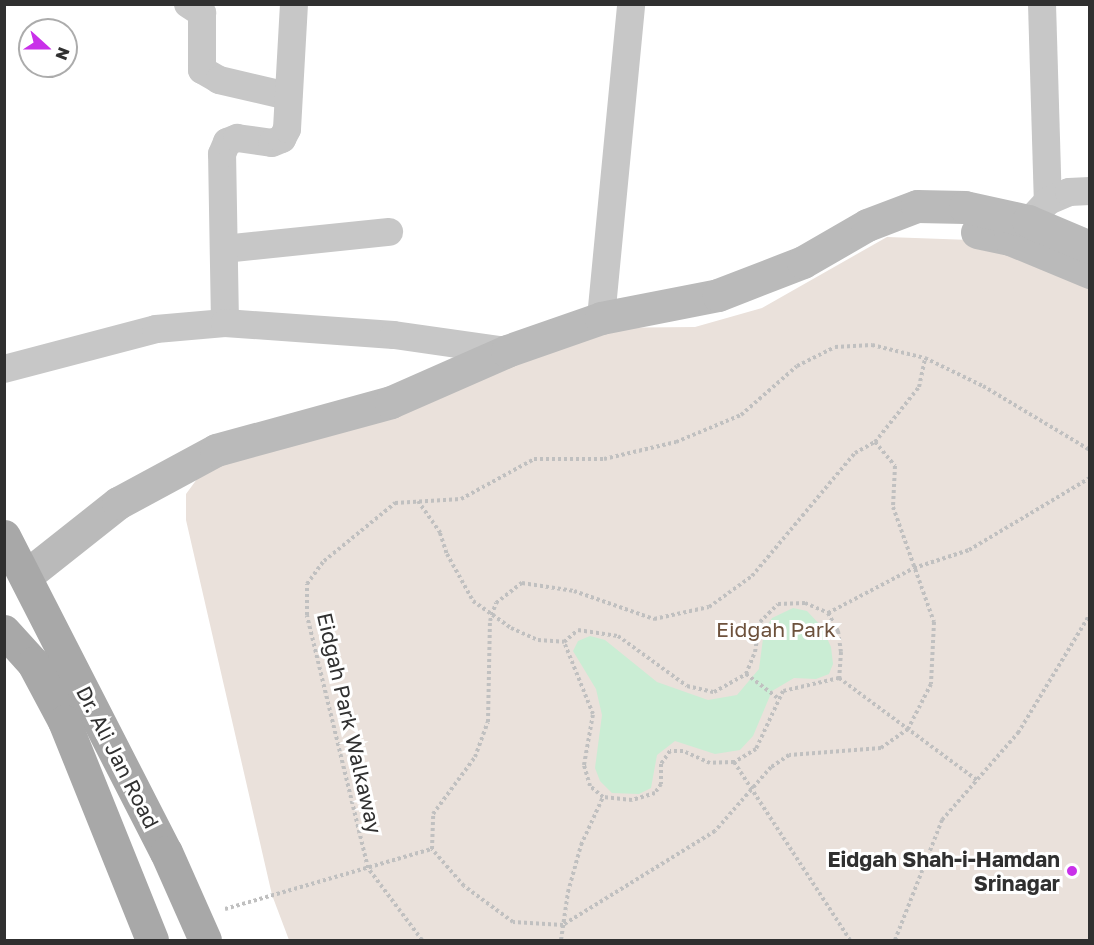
<!DOCTYPE html>
<style>
body{margin:0}
#map{position:relative;width:1094px;height:945px;overflow:hidden;background:#fff;font-family:"Golos Text",sans-serif}
div>[style]{position:absolute}
[style*='--x']{left:calc(var(--x)*1px);top:calc(var(--y)*1px);width:calc(var(--w)*1px);rotate:calc(var(--a)*1deg)}
.green>*{inset:0;background:#eae1db}
.water>*{inset:0;background:#caedd4}
.path>*{height:4px;margin-top:-2px;transform-origin:0;background:repeating-linear-gradient(90deg,#c0c0c0 0 3px,transparent 0 6px)}
.street>*{height:28px;margin:-14px;padding:0 14px;transform-origin:14px;border-radius:14px;background:#c7c7c7}
.secondary>*{height:33px;margin:-16.5px;padding:0 16.5px;transform-origin:16.5px;border-radius:16.5px;background:#bababa}
.primary>*{height:33px;margin:-16.5px;padding:0 16.5px;transform-origin:16.5px;border-radius:16.5px;background:#a8a8a8}
.dots>*{width:16px;height:16px;translate:-50% -50%;box-sizing:border-box;border:3px solid #fff;border-radius:50%}
span{translate:-50% -50%;white-space:nowrap;text-align:center;line-height:1.15;-webkit-text-stroke:6px #fff;paint-order:stroke}
.park-label{font-size:21px;color:#6d513c}
.street-label{font-size:21px;color:#303030}
.poi-label{font-size:21px;color:#303030;font-weight:700}
.right{translate:-100% -50%;text-align:right}
.frame{position:absolute;inset:0;border:6px solid #303030;pointer-events:none}
.north{position:absolute;left:18px;top:18px;width:60px;height:60px;box-sizing:border-box;background:#fff;border:2px solid #acacac;border-radius:50%;rotate:111deg;font-size:16px;font-weight:700;line-height:24px;text-align:center;color:#303030}
.north::after{content:'';display:block;margin:auto;width:21px;height:27px;background:#c930e9;clip-path:polygon(50% 0,100% 100%,50% 72%,0 100%)}
</style>
<div id="map">
<div class="green">
<div style="clip-path:polygon(887px 237px,971px 240px,1089px 284px,1089px 940px,289px 940px,272px 895px,186px 520px,186px 494px,197px 479px,217px 466px,592px 328px,695px 327px,762px 308px)"></div>
</div>
<div class="water">
<div style="clip-path:polygon(793px 608px,807px 611px,822px 627px,831px 647px,833px 664px,829px 674px,816px 679px,794px 678px,772px 691px,753px 736px,740px 750px,715px 754px,675px 741px,657px 755px,651px 788px,639px 794px,612px 793px,600px 781px,595px 768px,602px 715px,596px 689px,573px 651px,578px 641px,590px 636px,605px 640px,657px 682px,708px 700px,737px 695px,759px 669px,764px 631px,772px 618px)"></div>
</div>
<div class="path">
<div style="--x:875;--y:442;--w:31;--a:50"></div>
<div style="--x:895;--y:466;--w:41;--a:92.8"></div>
<div style="--x:893;--y:507;--w:122;--a:70.4"></div>
<div style="--x:934;--y:622;--w:62;--a:92.8"></div>
<div style="--x:931;--y:684;--w:51;--a:117.1"></div>
<div style="--x:908;--y:729;--w:33;--a:145"></div>
<div style="--x:881;--y:748;--w:92;--a:175.6"></div>
<div style="--x:789;--y:755;--w:22;--a:146"></div>
<div style="--x:771;--y:767;--w:85;--a:131.2"></div>
<div style="--x:715;--y:831;--w:179;--a:148.3"></div>
<div style="--x:563;--y:925;--w:50;--a:-176.6"></div>
<div style="--x:513;--y:922;--w:61;--a:-143.7"></div>
<div style="--x:464;--y:886;--w:49;--a:-130.9"></div>
<div style="--x:432;--y:849;--w:35;--a:-88"></div>
<div style="--x:433;--y:814;--w:71;--a:-53.6"></div>
<div style="--x:475;--y:757;--w:37;--a:-70"></div>
<div style="--x:488;--y:722;--w:101;--a:-88.9"></div>
<div style="--x:490;--y:621;--w:19;--a:-72"></div>
<div style="--x:496;--y:603;--w:33;--a:-38"></div>
<div style="--x:522;--y:583;--w:53;--a:8.7"></div>
<div style="--x:574;--y:591;--w:85;--a:19.3"></div>
<div style="--x:654;--y:619;--w:56;--a:-12.3"></div>
<div style="--x:709;--y:607;--w:53;--a:-35.8"></div>
<div style="--x:752;--y:576;--w:160;--a:-50.1"></div>
<div style="--x:855;--y:453;--w:23;--a:-29"></div>
<div style="--x:875;--y:442;--w:70;--a:-51.3"></div>
<div style="--x:919;--y:387;--w:30;--a:-78"></div>
<div style="--x:418;--y:501;--w:39;--a:55"></div>
<div style="--x:440;--y:533;--w:22;--a:72"></div>
<div style="--x:447;--y:554;--w:54;--a:61"></div>
<div style="--x:473;--y:601;--w:47;--a:35.4"></div>
<div style="--x:511;--y:628;--w:30;--a:24"></div>
<div style="--x:538;--y:640;--w:26;--a:4"></div>
<div style="--x:805;--y:603;--w:25;--a:23"></div>
<div style="--x:828;--y:613;--w:21;--a:61"></div>
<div style="--x:838;--y:631;--w:21;--a:82"></div>
<div style="--x:841;--y:652;--w:26;--a:94"></div>
<div style="--x:839;--y:678;--w:57;--a:166.9"></div>
<div style="--x:783;--y:691;--w:64;--a:115"></div>
<div style="--x:756;--y:749;--w:26;--a:149"></div>
<div style="--x:734;--y:762;--w:24;--a:178"></div>
<div style="--x:710;--y:763;--w:30;--a:-156"></div>
<div style="--x:683;--y:751;--w:13;--a:180"></div>
<div style="--x:670;--y:751;--w:16;--a:125"></div>
<div style="--x:661;--y:764;--w:20;--a:90"></div>
<div style="--x:661;--y:784;--w:11;--a:124"></div>
<div style="--x:655;--y:793;--w:24;--a:163"></div>
<div style="--x:632;--y:800;--w:29;--a:-174"></div>
<div style="--x:603;--y:797;--w:17;--a:-140"></div>
<div style="--x:590;--y:786;--w:22;--a:-106"></div>
<div style="--x:584;--y:765;--w:52;--a:-80"></div>
<div style="--x:593;--y:714;--w:78;--a:-111.9"></div>
<div style="--x:564;--y:642;--w:18;--a:-41"></div>
<div style="--x:578;--y:630;--w:40;--a:8.5"></div>
<div style="--x:618;--y:636;--w:85;--a:35.9"></div>
<div style="--x:687;--y:686;--w:28;--a:13"></div>
<div style="--x:714;--y:692;--w:37;--a:-29"></div>
<div style="--x:746;--y:674;--w:24;--a:-68"></div>
<div style="--x:755;--y:652;--w:30;--a:-81"></div>
<div style="--x:760;--y:622;--w:25;--a:-45"></div>
<div style="--x:778;--y:604;--w:27;--a:-2"></div>
<div style="--x:828;--y:613;--w:97;--a:-27.6"></div>
<div style="--x:914;--y:568;--w:58;--a:-18.1"></div>
<div style="--x:969;--y:550;--w:141;--a:-30.8"></div>
<div style="--x:746;--y:674;--w:40;--a:37"></div>
<div style="--x:839;--y:678;--w:172;--a:36.5"></div>
<div style="--x:734;--y:762;--w:212;--a:56.9"></div>
<div style="--x:225;--y:909;--w:216;--a:-16.2"></div>
<div style="--x:422;--y:940;--w:90;--a:-126.9"></div>
<div style="--x:368;--y:868;--w:260;--a:-103.6"></div>
<div style="--x:307;--y:615;--w:31;--a:-90"></div>
<div style="--x:307;--y:584;--w:29;--a:-54"></div>
<div style="--x:324;--y:561;--w:92;--a:-39.2"></div>
<div style="--x:395;--y:503;--w:66;--a:-3.5"></div>
<div style="--x:461;--y:499;--w:83;--a:-28.7"></div>
<div style="--x:534;--y:459;--w:70;--a:0"></div>
<div style="--x:604;--y:459;--w:74;--a:-13.3"></div>
<div style="--x:676;--y:442;--w:70;--a:-22.6"></div>
<div style="--x:741;--y:415;--w:74;--a:-41.2"></div>
<div style="--x:797;--y:366;--w:42;--a:-26.6"></div>
<div style="--x:835;--y:347;--w:37;--a:-3"></div>
<div style="--x:872;--y:345;--w:55;--a:13.8"></div>
<div style="--x:925;--y:358;--w:64;--a:25.8"></div>
<div style="--x:983;--y:386;--w:125;--a:30.9"></div>
<div style="--x:561;--y:940;--w:49;--a:-81.7"></div>
<div style="--x:568;--y:892;--w:49;--a:-74.5"></div>
<div style="--x:581;--y:845;--w:53;--a:-65.4"></div>
<div style="--x:895;--y:940;--w:129;--a:-68.6"></div>
<div style="--x:942;--y:820;--w:116;--a:-48.9"></div>
<div style="--x:1018;--y:733;--w:139;--a:-58.8"></div>
</div>
<div class="street">
<div style="--x:188;--y:4;--w:17;--a:33"></div>
<div style="--x:202;--y:13;--w:57;--a:90"></div>
<div style="--x:202;--y:70;--w:20;--a:30"></div>
<div style="--x:219;--y:80;--w:71;--a:13.1"></div>
<div style="--x:1042;--y:4;--w:197;--a:88.3"></div>
<div style="--x:1036;--y:214;--w:18;--a:-47"></div>
<div style="--x:1048;--y:201;--w:23;--a:-23"></div>
<div style="--x:1069;--y:192;--w:21;--a:-3"></div>
<div style="--x:224;--y:249;--w:166;--a:-5.9"></div>
<div style="--x:601;--y:318;--w:315;--a:-84.5"></div>
<div style="--x:225;--y:323;--w:169;--a:-91"></div>
<div style="--x:222;--y:154;--w:13;--a:-67"></div>
<div style="--x:227;--y:142;--w:11;--a:-22"></div>
<div style="--x:237;--y:138;--w:35;--a:8"></div>
<div style="--x:272;--y:143;--w:11;--a:-22"></div>
<div style="--x:282;--y:139;--w:11;--a:-63"></div>
<div style="--x:287;--y:129;--w:125;--a:-86.8"></div>
<div style="--x:4;--y:369;--w:157;--a:-14.7"></div>
<div style="--x:156;--y:329;--w:69;--a:-5"></div>
<div style="--x:225;--y:323;--w:169;--a:4.1"></div>
<div style="--x:394;--y:335;--w:114;--a:8.1"></div>
</div>
<div class="secondary">
<div style="--x:977;--y:232;--w:34;--a:12"></div>
<div style="--x:1010;--y:239;--w:87;--a:22.4"></div>
<div style="--x:27;--y:575;--w:116;--a:-38.4"></div>
<div style="--x:118;--y:503;--w:111;--a:-28.4"></div>
<div style="--x:216;--y:450;--w:181;--a:-15.3"></div>
<div style="--x:391;--y:402;--w:127;--a:-23.7"></div>
<div style="--x:507;--y:351;--w:100;--a:-19.3"></div>
<div style="--x:601;--y:318;--w:119;--a:-11.1"></div>
<div style="--x:718;--y:295;--w:91;--a:-21.2"></div>
<div style="--x:803;--y:262;--w:74;--a:-30"></div>
<div style="--x:867;--y:225;--w:53;--a:-20.8"></div>
<div style="--x:917;--y:206;--w:48;--a:1.2"></div>
<div style="--x:965;--y:207;--w:65;--a:12.5"></div>
<div style="--x:1028;--y:221;--w:67;--a:22.8"></div>
</div>
<div class="primary">
<div style="--x:4;--y:536;--w:355;--a:62.9"></div>
<div style="--x:166;--y:852;--w:96;--a:66.1"></div>
<div style="--x:4;--y:631;--w:43;--a:47.8"></div>
<div style="--x:33;--y:663;--w:66;--a:61.9"></div>
<div style="--x:64;--y:721;--w:236;--a:68.1"></div>
</div>
<div class="dots">
<div style="left:1072px;top:871px;background:#c930e9"></div>
</div>
<div class="park-label">
<span style="left:776px;top:629px">Eidgah Park</span>
</div>
<div class="street-label">
<span style="left:350px;top:723px;rotate:77deg">Eidgah Park Walkaway</span>
<span style="left:118px;top:757px;rotate:63deg">Dr. Ali Jan Road</span>
</div>
<div class="poi-label">
<span class="right" style="left:1060px;top:871px">Eidgah Shah-i-Hamdan<br>Srinagar</span>
</div>
<div class="frame"></div>
<div class="north">N</div>
</div>
